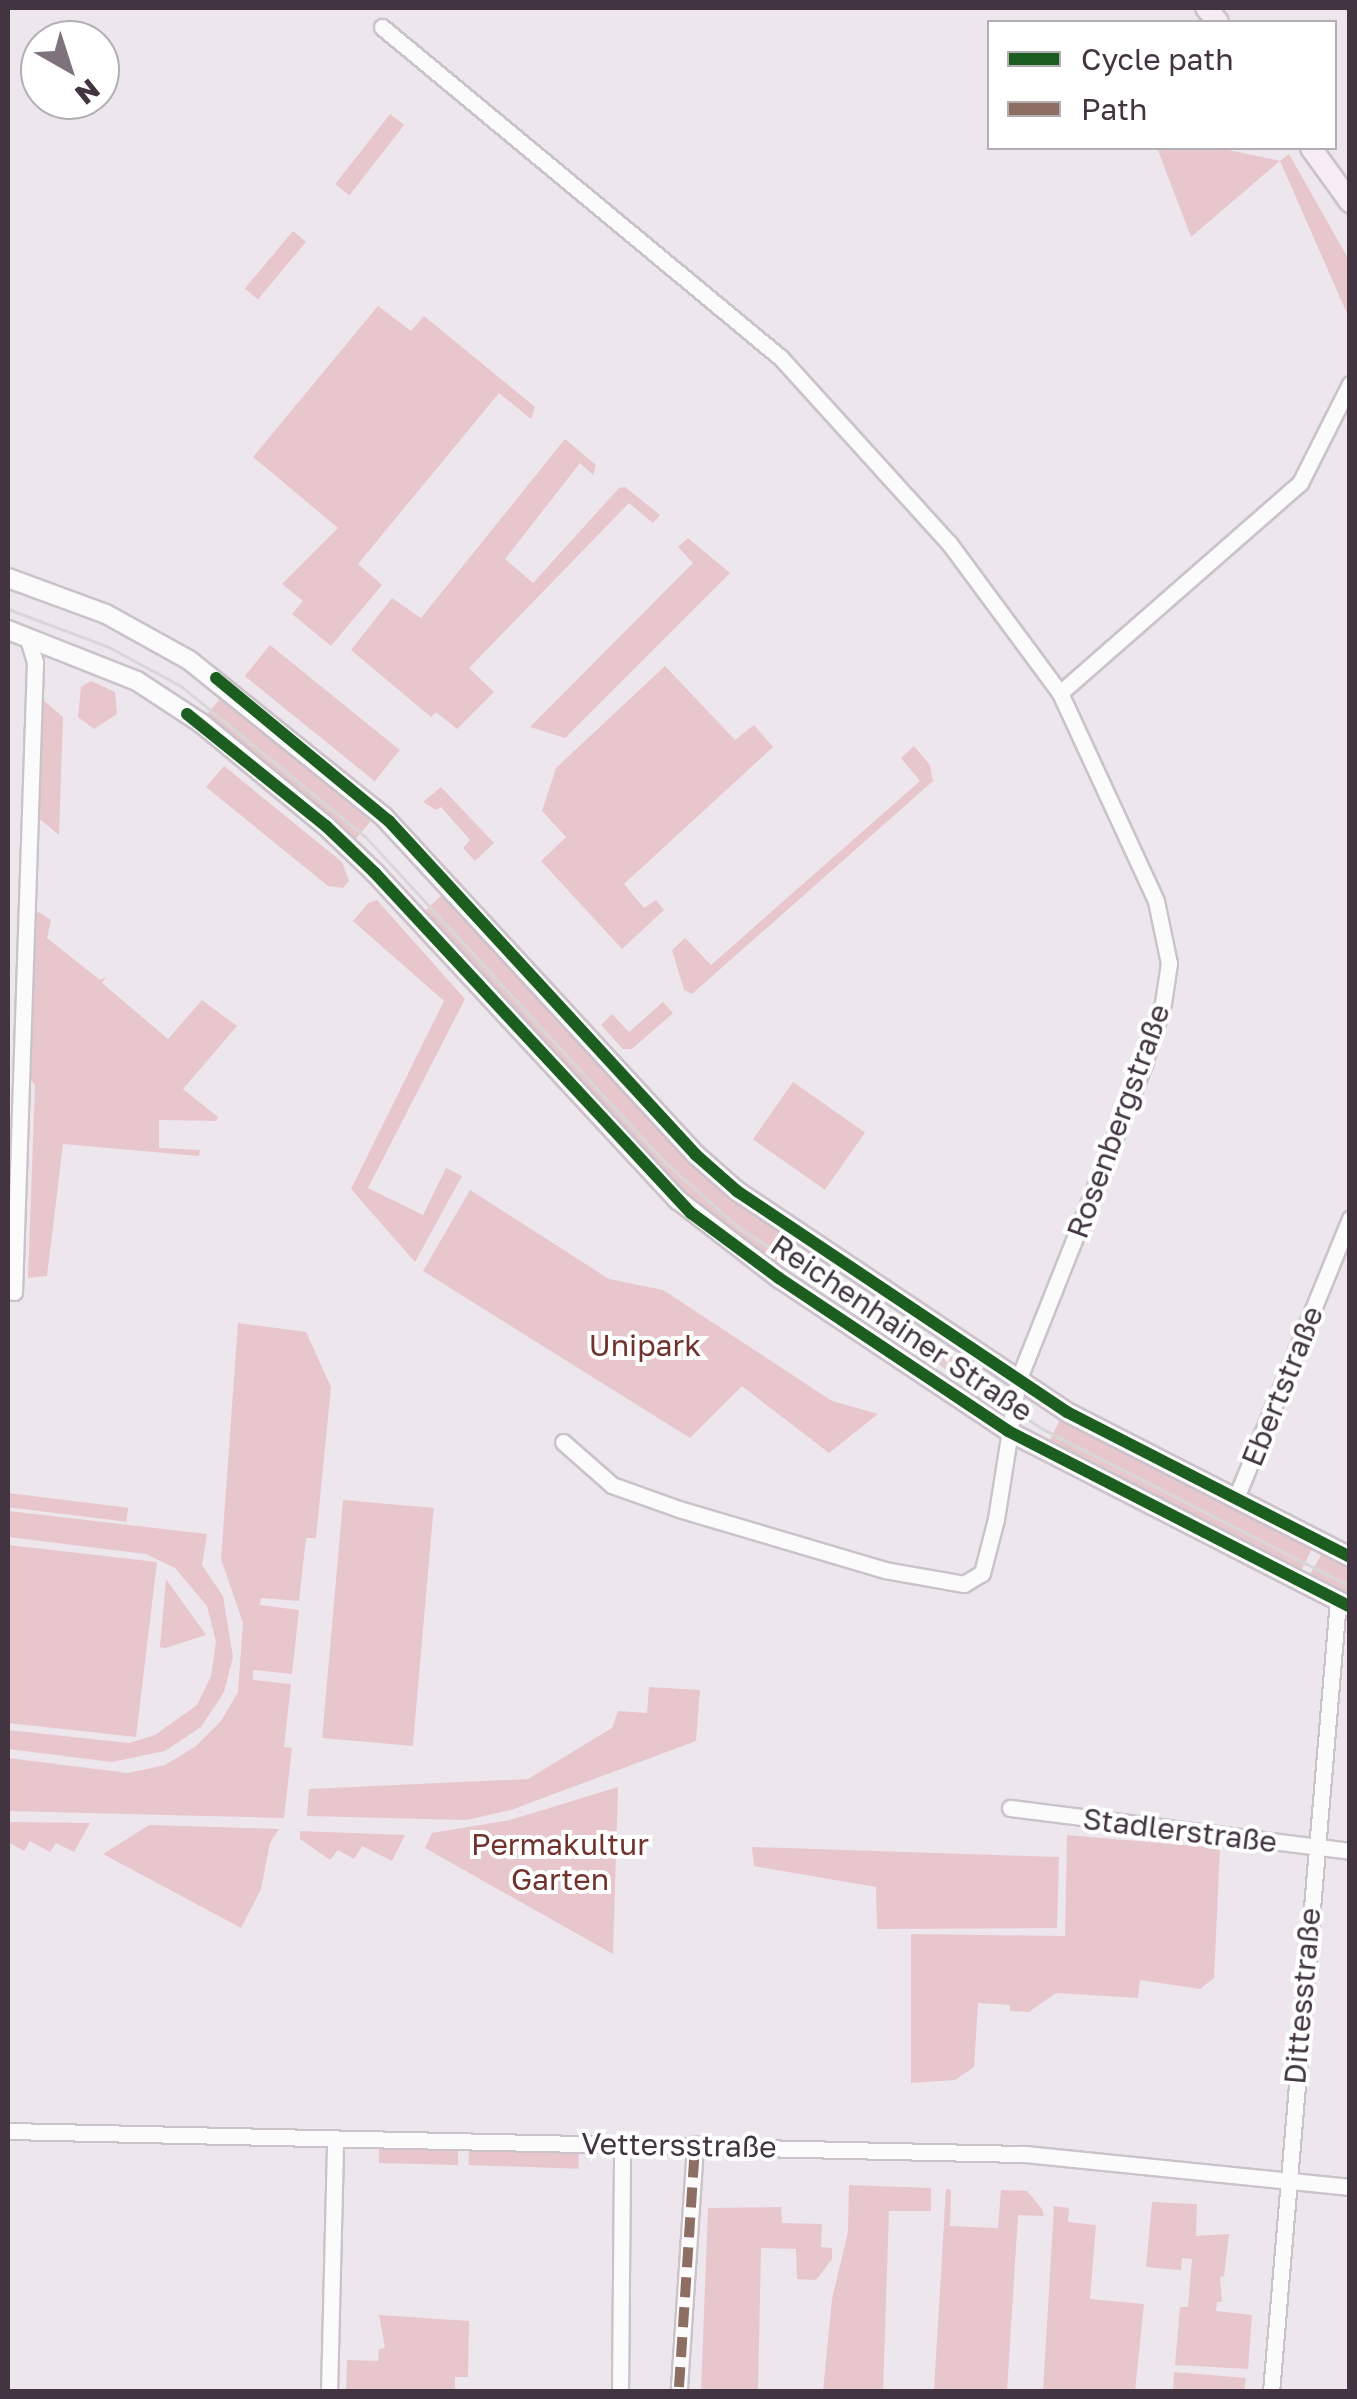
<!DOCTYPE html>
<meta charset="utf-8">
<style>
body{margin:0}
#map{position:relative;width:1357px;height:2399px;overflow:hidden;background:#ede6ec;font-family:"Golos Text",sans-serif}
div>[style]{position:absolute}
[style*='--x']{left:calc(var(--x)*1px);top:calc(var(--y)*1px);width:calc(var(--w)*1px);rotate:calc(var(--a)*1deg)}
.green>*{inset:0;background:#e8c7cc;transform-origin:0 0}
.roads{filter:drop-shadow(2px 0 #cbc3ca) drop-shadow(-2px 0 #cbc3ca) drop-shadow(0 2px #cbc3ca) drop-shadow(0 -2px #cbc3ca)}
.minor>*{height:15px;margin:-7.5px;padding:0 7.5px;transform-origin:7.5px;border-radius:7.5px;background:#fcfbfc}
.tertiary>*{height:18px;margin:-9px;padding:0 9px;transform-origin:9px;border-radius:9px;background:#fcfbfc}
.secondary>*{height:20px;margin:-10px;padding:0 10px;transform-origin:10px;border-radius:10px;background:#f5edf3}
.tram>*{height:2.5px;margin:-1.25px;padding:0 1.25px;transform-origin:1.25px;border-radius:1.25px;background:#d8d7d8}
.quiet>*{height:10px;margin-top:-5px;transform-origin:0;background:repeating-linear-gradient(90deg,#8d6e63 0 20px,transparent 0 30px)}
.cycleway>*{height:12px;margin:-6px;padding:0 6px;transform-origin:6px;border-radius:6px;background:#1b5e20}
span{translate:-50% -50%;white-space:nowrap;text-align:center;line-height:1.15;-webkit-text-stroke:8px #fff;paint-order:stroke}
.street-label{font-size:30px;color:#423440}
.park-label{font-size:30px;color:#6f332c}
.frame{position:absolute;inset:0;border:10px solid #423440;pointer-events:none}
.legend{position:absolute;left:987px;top:20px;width:350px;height:130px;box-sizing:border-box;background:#fff;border:2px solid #b3aeb3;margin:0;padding:12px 18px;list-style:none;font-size:30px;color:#423440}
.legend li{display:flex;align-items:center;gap:20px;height:50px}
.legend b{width:50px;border:2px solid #b3aeb3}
.north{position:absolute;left:20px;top:20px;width:100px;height:100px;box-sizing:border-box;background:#fff;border:2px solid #b3aeb3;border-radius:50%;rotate:141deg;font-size:28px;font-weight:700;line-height:40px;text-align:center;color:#423440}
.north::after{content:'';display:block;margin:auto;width:35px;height:45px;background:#7e727c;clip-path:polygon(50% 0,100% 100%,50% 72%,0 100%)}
</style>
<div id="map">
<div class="green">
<div style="left:390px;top:114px;width:18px;height:89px;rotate:38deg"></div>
<div style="clip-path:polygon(1157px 148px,1219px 148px,1280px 161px,1289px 154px,1349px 260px,1349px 318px,1280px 161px,1191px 237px)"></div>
<div style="left:293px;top:231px;width:17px;height:75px;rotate:40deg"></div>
<div style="clip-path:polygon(378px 306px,411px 331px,424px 316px,535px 407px,531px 419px,499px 393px,358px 564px,382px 585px,331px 646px,292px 614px,303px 601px,282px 584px,338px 528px,253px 457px)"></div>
<div style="clip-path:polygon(565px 439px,596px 465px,593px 475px,580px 463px,505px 559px,533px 583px,619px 488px,625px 487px,660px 515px,653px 523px,629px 503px,469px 668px,494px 692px,457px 729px,436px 712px,431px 717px,351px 650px,392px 598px,421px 618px)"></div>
<div style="clip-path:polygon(688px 538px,730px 573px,565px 738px,530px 727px,693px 563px,678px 547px)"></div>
<div style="left:270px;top:645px;width:167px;height:40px;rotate:39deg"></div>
<div style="clip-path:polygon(665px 666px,735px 740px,754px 725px,773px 747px,624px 884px,644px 908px,656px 900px,664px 910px,622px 949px,541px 861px,566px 837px,542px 811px,556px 768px)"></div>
<div style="clip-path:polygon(91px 681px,115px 692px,117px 714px,94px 729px,78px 717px,81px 687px)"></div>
<div style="left:225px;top:693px;width:194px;height:32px;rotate:40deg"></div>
<div style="clip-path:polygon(41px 698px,63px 717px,59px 835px,36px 816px)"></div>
<div style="clip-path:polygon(914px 746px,930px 765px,933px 781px,692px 994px,684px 990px,672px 950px,685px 938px,711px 965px,920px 781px,901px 758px)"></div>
<div style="clip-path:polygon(224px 766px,342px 862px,349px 881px,343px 888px,328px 886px,206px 787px)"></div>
<div style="clip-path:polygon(441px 787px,494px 843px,475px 861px,463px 848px,470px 840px,441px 807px,436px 810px,423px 802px)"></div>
<div style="clip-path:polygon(446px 891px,547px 1002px,797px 1239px,776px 1269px,676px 1187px,423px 913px)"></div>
<div style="clip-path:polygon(377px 900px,465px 999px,368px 1188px,423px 1215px,446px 1168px,462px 1176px,415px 1262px,351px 1189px,444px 1001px,353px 921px,368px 903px)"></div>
<div style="clip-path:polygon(39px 912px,51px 920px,47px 938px,100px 980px,106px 977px,102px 983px,168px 1039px,202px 1000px,237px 1026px,183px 1089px,218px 1117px,216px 1121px,159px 1120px,159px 1148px,200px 1150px,199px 1156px,63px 1144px,47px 1276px,28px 1278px,35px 1085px,29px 1078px,30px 1023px,35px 915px)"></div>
<div style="clip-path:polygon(663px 1002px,673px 1013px,632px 1049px,623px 1049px,601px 1025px,612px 1014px,629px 1032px)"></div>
<div style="left:793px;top:1082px;width:88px;height:70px;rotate:35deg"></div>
<div style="clip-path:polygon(470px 1190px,609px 1279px,663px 1290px,832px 1401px,878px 1414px,829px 1453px,742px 1386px,690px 1438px,423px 1271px)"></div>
<div style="left:800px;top:1254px;width:207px;height:14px;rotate:34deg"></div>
<div style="clip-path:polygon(238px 1323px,306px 1332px,331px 1387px,316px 1538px,306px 1538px,299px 1601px,261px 1598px,260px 1605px,299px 1610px,292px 1674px,253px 1670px,253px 1680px,291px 1684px,284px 1747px,292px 1748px,284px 1818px,8px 1811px,8px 1758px,128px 1773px,165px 1765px,196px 1746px,221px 1721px,238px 1692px,243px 1623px,221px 1559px)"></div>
<div style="left:1062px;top:1416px;width:283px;height:33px;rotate:27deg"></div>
<div style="left:8px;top:1493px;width:121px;height:14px;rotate:7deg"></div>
<div style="left:343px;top:1500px;width:91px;height:239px;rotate:5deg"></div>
<div style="clip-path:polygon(8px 1511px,207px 1534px,202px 1565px,223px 1596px,233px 1657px,224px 1692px,201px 1727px,165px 1751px,112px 1762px,8px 1749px,8px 1730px,129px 1743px,155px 1735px,197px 1705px,211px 1676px,216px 1642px,207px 1606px,175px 1568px,146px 1554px,8px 1537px)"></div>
<div style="clip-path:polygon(8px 1545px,157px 1562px,136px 1737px,8px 1723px)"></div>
<div style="clip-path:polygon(1324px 1550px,1349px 1563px,1349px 1599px,1308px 1578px)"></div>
<div style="clip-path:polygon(166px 1579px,206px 1635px,165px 1648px,160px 1647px)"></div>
<div style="clip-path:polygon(649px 1687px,700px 1690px,696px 1741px,511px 1810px,466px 1820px,307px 1816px,309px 1789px,528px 1779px,612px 1728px,618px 1711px,647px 1713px)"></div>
<div style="clip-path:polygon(618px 1787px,613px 1954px,425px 1848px,432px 1833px,510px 1820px)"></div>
<div style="clip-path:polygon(8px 1822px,90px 1823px,74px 1852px,56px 1843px,50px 1852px,30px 1841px,24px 1851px,8px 1842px)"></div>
<div style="clip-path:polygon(149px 1825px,279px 1829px,270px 1843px,261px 1889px,241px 1928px,103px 1854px)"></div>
<div style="clip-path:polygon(300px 1831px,405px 1835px,392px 1861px,362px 1846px,354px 1859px,338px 1850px,330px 1860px,300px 1839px)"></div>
<div style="clip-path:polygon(1067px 1835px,1220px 1848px,1214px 1978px,1200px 1989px,1140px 1980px,1138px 1998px,1056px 1993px,1029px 2012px,1010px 2011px,1010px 2005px,978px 2003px,974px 2067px,955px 2080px,911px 2083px,911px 1934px,1065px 1936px)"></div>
<div style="clip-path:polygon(752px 1847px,1059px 1857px,1057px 1928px,877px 1929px,876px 1887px,754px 1866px)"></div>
<div style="clip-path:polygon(379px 2143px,385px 2149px,458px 2151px,458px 2165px,379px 2163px)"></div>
<div style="left:469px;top:2150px;width:110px;height:15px;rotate:2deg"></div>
<div style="clip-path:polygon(849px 2185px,931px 2188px,931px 2211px,889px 2211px,883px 2391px,823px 2391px,832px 2299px,848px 2232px)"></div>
<div style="clip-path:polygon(946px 2189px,951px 2190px,950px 2226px,998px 2228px,1001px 2190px,1027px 2191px,1042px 2209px,1044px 2216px,1018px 2215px,1007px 2391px,934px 2391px)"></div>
<div style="clip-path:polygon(1152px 2202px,1197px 2204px,1196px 2236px,1229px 2234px,1224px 2276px,1220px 2277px,1222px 2302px,1217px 2302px,1216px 2311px,1252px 2315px,1248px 2369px,1175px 2365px,1180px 2307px,1188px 2307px,1192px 2259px,1182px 2258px,1181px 2270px,1146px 2267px)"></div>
<div style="clip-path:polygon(1054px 2206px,1069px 2208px,1068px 2222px,1096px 2225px,1090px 2299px,1144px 2304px,1135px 2391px,1043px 2391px)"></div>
<div style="clip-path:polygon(781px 2207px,782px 2223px,822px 2224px,821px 2247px,832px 2248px,832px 2259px,816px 2280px,797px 2279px,796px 2249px,761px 2248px,758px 2391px,701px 2391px,708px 2208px)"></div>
<div style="clip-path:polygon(379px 2315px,469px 2321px,468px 2377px,455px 2377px,455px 2391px,346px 2391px,347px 2360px,378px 2361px,379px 2349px,385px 2348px)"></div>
<div style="clip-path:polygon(1174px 2372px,1246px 2378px,1244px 2391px,1173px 2391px)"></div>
</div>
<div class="roads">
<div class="minor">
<div style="--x:382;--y:27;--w:518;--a:39.68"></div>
<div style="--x:781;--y:358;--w:250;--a:47.8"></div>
<div style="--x:949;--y:543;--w:187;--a:53.5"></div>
<div style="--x:1060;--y:693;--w:229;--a:65.2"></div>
<div style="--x:1156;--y:901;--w:63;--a:78.2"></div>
<div style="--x:1169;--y:963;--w:40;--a:98.5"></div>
<div style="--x:1163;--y:1003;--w:64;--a:107.3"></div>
<div style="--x:1144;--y:1064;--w:340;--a:111.7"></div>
<div style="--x:1018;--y:1380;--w:141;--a:99"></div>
<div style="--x:996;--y:1519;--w:56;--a:104.5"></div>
<div style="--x:982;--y:1573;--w:21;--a:149"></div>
<div style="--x:964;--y:1584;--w:80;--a:-170"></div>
<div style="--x:885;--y:1570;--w:215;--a:-163.5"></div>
<div style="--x:679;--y:1509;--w:71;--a:-160.3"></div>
<div style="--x:612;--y:1485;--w:65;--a:-138.7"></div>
<div style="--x:1060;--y:693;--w:319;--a:-41.2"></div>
<div style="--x:1300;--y:483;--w:111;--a:-63.2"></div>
<div style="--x:8;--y:1291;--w:6;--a:9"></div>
<div style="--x:14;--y:1292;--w:630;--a:-88.09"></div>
<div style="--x:35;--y:662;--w:27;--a:-107"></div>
<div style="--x:1236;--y:1498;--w:302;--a:-67.8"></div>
<div style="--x:1010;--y:1808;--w:343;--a:7.2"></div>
<div style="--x:8;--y:2131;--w:1017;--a:1.3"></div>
<div style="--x:1025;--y:2154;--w:327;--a:5.8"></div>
<div style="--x:679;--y:2387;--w:243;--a:-86.2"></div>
<div style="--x:329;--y:2392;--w:254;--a:-88.6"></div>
<div style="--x:620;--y:2392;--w:249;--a:-89.5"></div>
<div style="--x:1271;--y:2392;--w:794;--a:-85.16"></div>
</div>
<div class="tertiary">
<div style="--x:8;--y:578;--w:104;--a:20.2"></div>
<div style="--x:106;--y:614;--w:95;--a:29"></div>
<div style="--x:189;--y:660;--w:250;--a:38.8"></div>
<div style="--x:384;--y:817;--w:460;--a:47.3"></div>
<div style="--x:696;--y:1155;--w:55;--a:41.3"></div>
<div style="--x:737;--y:1191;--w:397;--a:33.8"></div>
<div style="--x:1067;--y:1412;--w:318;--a:27.1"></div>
<div style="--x:8;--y:630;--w:139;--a:21.6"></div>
<div style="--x:137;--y:681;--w:77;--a:33.3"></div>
<div style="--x:201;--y:723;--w:162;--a:39.5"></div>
<div style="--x:326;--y:826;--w:68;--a:43.8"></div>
<div style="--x:375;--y:873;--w:446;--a:47.2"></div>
<div style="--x:678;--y:1200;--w:128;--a:37.7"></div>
<div style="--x:779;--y:1278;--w:275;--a:33.7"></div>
<div style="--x:1008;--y:1431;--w:385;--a:27.2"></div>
</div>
<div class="secondary">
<div style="--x:1206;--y:8;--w:18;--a:49"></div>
<div style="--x:1311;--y:148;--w:67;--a:54.2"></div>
</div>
</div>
<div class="tram">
<div style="--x:8;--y:609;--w:108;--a:20.6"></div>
<div style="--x:109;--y:647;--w:82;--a:28.4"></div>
<div style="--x:181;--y:686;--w:237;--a:39.2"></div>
<div style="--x:365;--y:836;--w:444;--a:47.4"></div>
<div style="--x:666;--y:1163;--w:98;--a:41.3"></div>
<div style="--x:740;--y:1228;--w:364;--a:33.6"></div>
<div style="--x:1043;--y:1429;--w:345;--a:27.1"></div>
</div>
<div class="quiet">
<div style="--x:679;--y:2387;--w:243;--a:-86.2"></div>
</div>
<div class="cycleway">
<div style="--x:216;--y:678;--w:224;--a:39.6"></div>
<div style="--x:389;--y:821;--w:454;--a:47.4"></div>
<div style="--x:696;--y:1155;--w:55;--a:41.3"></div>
<div style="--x:737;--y:1191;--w:397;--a:33.8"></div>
<div style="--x:1067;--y:1412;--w:318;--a:27.1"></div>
<div style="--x:187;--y:714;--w:179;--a:38.9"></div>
<div style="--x:326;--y:826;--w:68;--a:43.8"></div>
<div style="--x:375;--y:873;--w:464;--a:47.1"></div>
<div style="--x:691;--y:1213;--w:109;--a:36.5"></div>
<div style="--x:779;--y:1278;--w:275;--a:33.7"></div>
<div style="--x:1008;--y:1431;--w:385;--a:27.2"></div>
</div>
<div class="street-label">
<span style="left:1118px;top:1121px;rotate:-70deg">Rosenbergstraße</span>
<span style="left:902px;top:1328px;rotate:34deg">Reichenhainer Straße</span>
<span style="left:1282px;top:1386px;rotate:-68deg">Ebertstraße</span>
<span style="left:1180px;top:1830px;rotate:7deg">Stadlerstraße</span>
<span style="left:1302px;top:1996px;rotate:-85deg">Dittesstraße</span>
<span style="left:679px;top:2145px;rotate:1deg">Vettersstraße</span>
</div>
<div class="park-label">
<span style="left:645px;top:1345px">Unipark</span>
<span style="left:560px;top:1861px">Permakultur<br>Garten</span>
</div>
<div class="frame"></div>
<ul class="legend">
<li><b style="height:12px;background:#1b5e20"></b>Cycle path</li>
<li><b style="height:12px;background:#8d6e63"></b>Path</li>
</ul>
<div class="north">N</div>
</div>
